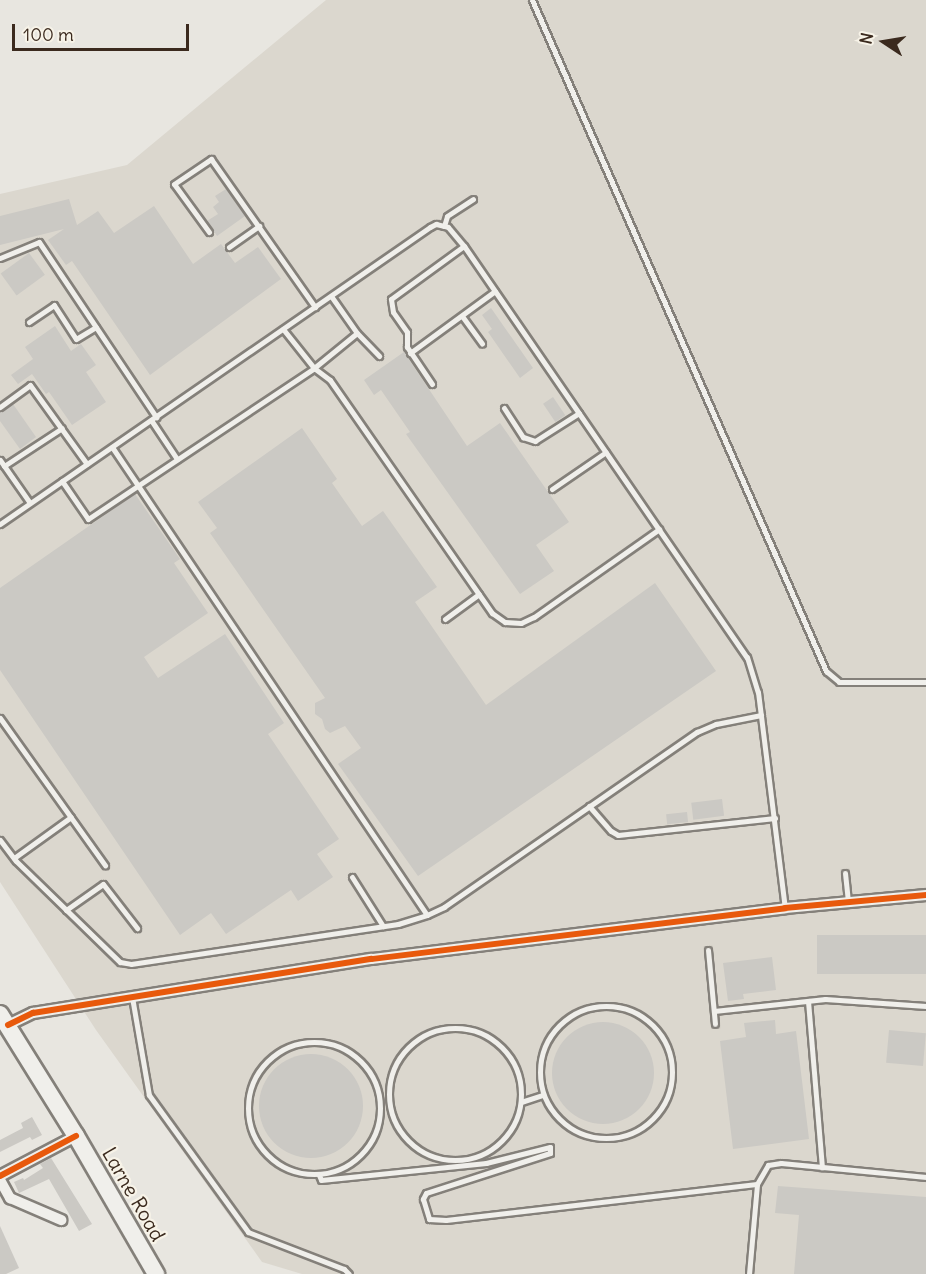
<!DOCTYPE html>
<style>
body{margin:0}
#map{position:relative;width:926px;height:1274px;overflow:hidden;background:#e8e6e0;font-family:Delius,sans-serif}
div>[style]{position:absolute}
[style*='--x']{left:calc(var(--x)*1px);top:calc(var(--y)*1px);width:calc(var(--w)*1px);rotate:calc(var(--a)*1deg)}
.built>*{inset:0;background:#dbd7ce}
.building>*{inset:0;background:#cbc9c4;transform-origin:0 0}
.round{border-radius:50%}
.roads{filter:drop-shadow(2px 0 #84807a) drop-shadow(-2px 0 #84807a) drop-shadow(0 2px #84807a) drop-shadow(0 -2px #84807a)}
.service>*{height:5px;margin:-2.5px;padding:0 2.5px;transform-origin:2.5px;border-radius:2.5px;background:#f0efeb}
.service>.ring{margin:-2.5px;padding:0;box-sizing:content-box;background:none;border:5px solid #f0efeb;border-radius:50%}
.minor>*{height:10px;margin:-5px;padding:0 5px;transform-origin:5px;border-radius:5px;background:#f0efeb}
.primary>*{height:16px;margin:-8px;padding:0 8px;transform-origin:8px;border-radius:8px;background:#f0efeb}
.cycleway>*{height:6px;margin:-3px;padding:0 3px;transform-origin:3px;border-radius:3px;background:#e8590c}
span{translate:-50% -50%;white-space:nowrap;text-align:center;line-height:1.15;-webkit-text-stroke:4.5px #f7f3e8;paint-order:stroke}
.street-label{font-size:20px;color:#3b2a1e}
.north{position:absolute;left:854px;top:12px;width:60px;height:60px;-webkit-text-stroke:4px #f7f3e8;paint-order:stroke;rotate:282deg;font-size:16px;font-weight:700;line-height:24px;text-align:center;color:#3b2a1e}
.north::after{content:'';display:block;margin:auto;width:21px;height:27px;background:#3b2a1e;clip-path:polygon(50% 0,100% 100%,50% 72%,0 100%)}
.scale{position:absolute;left:12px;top:24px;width:177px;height:27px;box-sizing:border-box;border:3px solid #3b2a1e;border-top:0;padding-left:8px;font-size:18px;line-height:21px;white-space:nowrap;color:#3b2a1e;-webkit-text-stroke:4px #f7f3e8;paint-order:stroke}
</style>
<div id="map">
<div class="built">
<div style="clip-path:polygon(326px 0,926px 0,926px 1274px,302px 1274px,262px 1262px,96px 1030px,0 882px,0 194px,127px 165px)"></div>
</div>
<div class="building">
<div style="clip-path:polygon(226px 189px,245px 216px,217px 236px,207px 221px,218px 214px,213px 207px,219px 202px,215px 196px)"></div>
<div style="clip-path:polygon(69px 199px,77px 225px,98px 211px,114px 233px,154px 206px,193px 264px,221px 244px,235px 263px,258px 247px,281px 279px,150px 375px,72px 261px,66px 265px,48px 240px,64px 229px,0 245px,0 216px)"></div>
<div style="left:29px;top:253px;width:27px;height:35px;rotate:54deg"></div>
<div style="clip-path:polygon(491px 308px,533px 368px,520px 378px,488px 332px,492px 329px,482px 315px)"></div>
<div style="clip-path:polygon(55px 326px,71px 351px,81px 344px,96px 365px,86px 372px,106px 402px,72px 425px,49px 392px,46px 394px,32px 374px,18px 384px,11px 375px,33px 359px,25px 347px)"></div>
<div style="clip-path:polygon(404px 352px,467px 446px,500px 423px,569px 522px,536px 545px,554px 571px,520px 594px,406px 434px,410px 432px,381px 390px,374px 395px,364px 380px)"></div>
<div style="left:553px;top:397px;width:22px;height:12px;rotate:56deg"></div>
<div style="clip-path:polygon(13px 404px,36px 437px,20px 449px,0 421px,0 412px)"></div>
<div style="clip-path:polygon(302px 428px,337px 479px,332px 483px,362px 526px,383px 511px,437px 587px,415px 602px,486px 705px,655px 583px,716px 671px,418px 876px,338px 764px,361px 748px,345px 726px,330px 733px,325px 729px,322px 719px,315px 714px,315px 703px,325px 698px,210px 533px,217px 528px,198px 502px)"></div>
<div style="clip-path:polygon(135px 494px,180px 559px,174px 563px,208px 613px,144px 657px,158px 678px,225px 634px,284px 723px,268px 734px,339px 839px,317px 854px,333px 877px,298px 901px,291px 890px,226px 934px,211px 913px,180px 935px,0 670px,0 588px)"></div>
<div style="left:722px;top:799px;width:17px;height:31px;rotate:83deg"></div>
<div style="left:687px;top:812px;width:10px;height:21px;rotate:84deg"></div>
<div style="left:926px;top:935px;width:39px;height:109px;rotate:90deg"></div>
<div style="clip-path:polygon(772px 957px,776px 990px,743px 994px,744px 999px,728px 1001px,723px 963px)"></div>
<div style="clip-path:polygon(775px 1020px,776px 1034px,796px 1031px,809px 1139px,733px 1149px,720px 1041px,746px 1037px,744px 1023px)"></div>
<div class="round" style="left:552px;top:1022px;width:102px;height:102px"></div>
<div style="left:889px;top:1030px;width:37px;height:33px;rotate:5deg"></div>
<div class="round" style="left:259px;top:1054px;width:104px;height:104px"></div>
<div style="clip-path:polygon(32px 1117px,42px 1135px,32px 1140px,30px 1137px,0 1152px,0 1140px,23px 1128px,21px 1123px)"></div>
<div style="clip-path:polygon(51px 1158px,92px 1224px,79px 1231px,49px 1179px,19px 1193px,14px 1182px,23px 1178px,24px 1180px,43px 1168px,40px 1164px)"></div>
<div style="clip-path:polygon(778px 1186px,926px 1197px,926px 1274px,794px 1274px,799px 1215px,775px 1213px)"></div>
<div style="clip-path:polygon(0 1226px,19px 1268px,6px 1274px,0 1274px)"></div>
</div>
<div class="roads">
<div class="service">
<div style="--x:532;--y:0;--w:733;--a:66.34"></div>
<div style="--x:826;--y:671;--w:17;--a:40"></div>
<div style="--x:839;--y:682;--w:87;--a:0"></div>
<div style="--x:444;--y:226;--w:10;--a:-73"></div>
<div style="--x:447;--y:216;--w:31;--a:-33"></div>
<div style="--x:209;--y:232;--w:59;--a:-126.1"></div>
<div style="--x:174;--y:184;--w:45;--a:-34"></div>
<div style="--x:211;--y:159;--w:181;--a:54.9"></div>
<div style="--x:229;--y:247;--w:37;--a:-35"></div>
<div style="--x:0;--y:258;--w:42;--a:-22.3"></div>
<div style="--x:39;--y:242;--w:211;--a:56.2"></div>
<div style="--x:331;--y:296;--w:45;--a:54.9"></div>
<div style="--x:357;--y:333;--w:32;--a:46"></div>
<div style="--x:462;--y:316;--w:34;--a:54"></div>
<div style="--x:29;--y:322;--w:30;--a:-34"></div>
<div style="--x:54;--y:305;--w:40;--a:57.1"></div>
<div style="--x:76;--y:339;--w:23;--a:-31"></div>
<div style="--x:283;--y:329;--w:50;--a:51.5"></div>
<div style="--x:314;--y:368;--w:20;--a:37"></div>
<div style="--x:330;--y:380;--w:284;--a:55.2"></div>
<div style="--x:492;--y:613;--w:16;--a:35"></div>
<div style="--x:505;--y:622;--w:16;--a:4"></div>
<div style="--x:521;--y:623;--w:14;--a:-25"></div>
<div style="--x:534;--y:617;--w:153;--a:-35.1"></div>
<div style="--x:410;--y:353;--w:105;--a:-36.1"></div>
<div style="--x:432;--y:384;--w:45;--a:-124"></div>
<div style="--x:407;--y:347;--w:15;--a:-90"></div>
<div style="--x:407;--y:332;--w:24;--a:-125"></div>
<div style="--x:393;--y:312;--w:13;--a:-99"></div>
<div style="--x:391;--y:299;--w:90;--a:-36"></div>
<div style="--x:0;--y:407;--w:37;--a:-36"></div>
<div style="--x:30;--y:385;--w:97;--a:54.2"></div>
<div style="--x:504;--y:408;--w:35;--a:57"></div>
<div style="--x:523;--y:437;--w:13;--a:18"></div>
<div style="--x:535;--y:441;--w:52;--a:-32.5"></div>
<div style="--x:151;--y:420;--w:47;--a:56.3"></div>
<div style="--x:112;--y:447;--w:564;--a:56.06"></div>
<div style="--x:0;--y:460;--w:52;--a:55.1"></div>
<div style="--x:4;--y:466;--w:69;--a:-33.2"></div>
<div style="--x:62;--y:481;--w:46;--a:55.6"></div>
<div style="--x:88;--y:519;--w:272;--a:-33.7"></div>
<div style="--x:314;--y:368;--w:55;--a:-39.1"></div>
<div style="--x:552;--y:489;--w:65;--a:-34.4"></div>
<div style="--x:0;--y:524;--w:523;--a:-34.63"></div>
<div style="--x:430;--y:227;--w:7;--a:-27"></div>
<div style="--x:436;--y:224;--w:12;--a:14"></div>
<div style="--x:448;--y:227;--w:25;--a:50"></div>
<div style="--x:464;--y:246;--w:499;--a:55.5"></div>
<div style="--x:747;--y:657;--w:37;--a:73"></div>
<div style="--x:758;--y:692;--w:218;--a:82.9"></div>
<div style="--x:445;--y:619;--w:42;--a:-36.3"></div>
<div style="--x:0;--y:718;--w:181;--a:54.5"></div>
<div style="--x:589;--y:806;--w:33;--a:49"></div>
<div style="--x:611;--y:831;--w:8;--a:30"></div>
<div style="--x:618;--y:835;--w:158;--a:-6.2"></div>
<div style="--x:0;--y:840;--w:26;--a:53"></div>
<div style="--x:16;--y:861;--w:145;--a:44.2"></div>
<div style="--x:120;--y:962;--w:11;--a:10"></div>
<div style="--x:131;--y:964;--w:270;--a:-8.5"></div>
<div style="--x:398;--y:924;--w:30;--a:-17"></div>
<div style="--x:427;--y:915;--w:19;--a:-25"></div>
<div style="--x:444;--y:907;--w:308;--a:-34.7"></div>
<div style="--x:697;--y:732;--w:21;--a:-23"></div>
<div style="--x:716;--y:724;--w:46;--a:-11.3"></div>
<div style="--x:14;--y:858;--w:70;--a:-35.7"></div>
<div style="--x:845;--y:873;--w:30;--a:84"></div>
<div style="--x:352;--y:877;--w:58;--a:57.7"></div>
<div style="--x:66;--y:910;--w:45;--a:-35.1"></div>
<div style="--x:103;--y:884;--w:56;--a:52.3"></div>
<div style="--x:708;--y:950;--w:74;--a:84.6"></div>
<div style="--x:132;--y:997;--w:99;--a:80.2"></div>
<div style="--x:149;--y:1095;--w:169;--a:54.1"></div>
<div style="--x:248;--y:1232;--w:103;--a:21.1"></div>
<div style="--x:344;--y:1269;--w:7;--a:45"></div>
<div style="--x:808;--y:1001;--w:167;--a:85.2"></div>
<div class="ring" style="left:540px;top:1006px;width:127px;height:127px"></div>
<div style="--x:714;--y:1011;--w:112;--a:-6.2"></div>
<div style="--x:825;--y:999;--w:101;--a:4"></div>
<div class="ring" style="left:389px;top:1028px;width:127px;height:127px"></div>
<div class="ring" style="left:248px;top:1042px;width:127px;height:127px"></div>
<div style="--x:521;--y:1102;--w:23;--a:-18"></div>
<div style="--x:319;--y:1175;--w:5;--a:68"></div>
<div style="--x:321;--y:1180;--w:166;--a:-5.9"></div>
<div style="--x:486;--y:1163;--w:66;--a:-14"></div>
<div style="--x:550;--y:1147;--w:6;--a:90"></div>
<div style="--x:550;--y:1153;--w:130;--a:162.1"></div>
<div style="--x:426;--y:1193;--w:7;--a:117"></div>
<div style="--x:423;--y:1199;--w:21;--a:73"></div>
<div style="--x:429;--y:1219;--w:17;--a:3"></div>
<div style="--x:446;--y:1220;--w:313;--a:-6.6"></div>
<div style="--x:749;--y:1274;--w:90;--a:-84.9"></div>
<div style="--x:757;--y:1184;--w:22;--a:-60"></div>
<div style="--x:768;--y:1165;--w:13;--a:-9"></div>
<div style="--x:781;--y:1163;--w:146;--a:5.5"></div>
</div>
<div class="minor">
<div style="--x:8;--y:1025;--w:28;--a:-26"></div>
<div style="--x:33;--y:1013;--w:343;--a:-9.1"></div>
<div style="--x:372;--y:959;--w:416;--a:-7"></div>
<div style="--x:785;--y:908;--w:142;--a:-5.3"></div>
<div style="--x:0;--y:1176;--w:86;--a:-27.8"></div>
<div style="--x:0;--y:1180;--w:21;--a:61"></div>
<div style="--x:10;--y:1198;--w:56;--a:23.3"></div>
</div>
<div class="primary">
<div style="--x:0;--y:1014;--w:144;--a:58.1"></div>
<div style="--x:76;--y:1136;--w:160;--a:59.9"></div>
</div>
</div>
<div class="cycleway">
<div style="--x:8;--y:1025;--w:28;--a:-26"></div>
<div style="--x:33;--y:1013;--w:343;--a:-9.1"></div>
<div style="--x:372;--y:959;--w:416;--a:-7"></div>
<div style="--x:785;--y:908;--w:142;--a:-5.3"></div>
<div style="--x:0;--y:1176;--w:86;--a:-27.8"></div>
</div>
<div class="street-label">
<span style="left:134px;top:1194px;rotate:60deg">Larne Road</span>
</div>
<div class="north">N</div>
<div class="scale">100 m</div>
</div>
